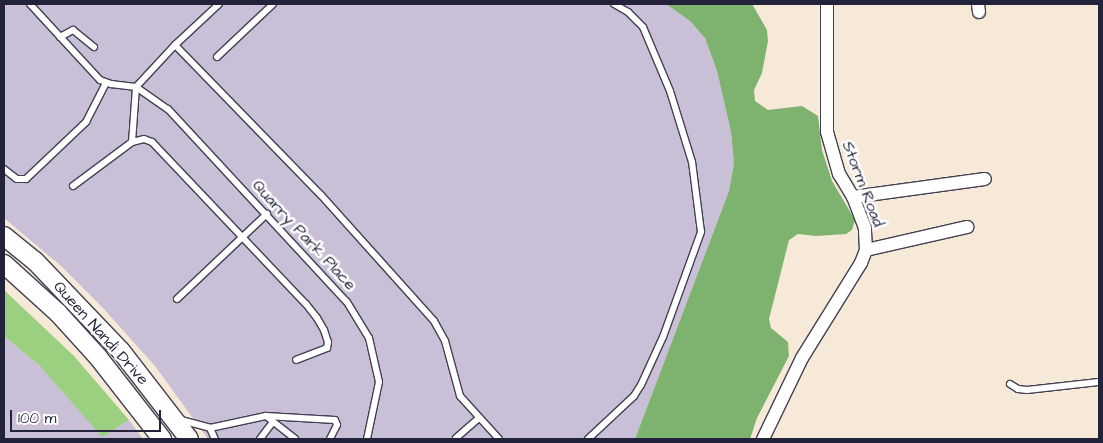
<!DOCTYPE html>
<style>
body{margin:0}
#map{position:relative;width:1103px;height:443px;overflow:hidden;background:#f7e9d7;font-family:"Architects Daughter",sans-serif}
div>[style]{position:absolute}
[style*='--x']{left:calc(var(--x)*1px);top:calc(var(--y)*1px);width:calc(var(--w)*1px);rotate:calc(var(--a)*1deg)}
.industrial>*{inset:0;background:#c9bfd7}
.green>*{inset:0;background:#9cd081}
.forest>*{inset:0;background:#7db26f}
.roads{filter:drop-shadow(1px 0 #424052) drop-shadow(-1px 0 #424052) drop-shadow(0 1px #424052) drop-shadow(0 -1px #424052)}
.service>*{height:6px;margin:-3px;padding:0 3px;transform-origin:3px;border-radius:3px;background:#fff}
.minor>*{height:12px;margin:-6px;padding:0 6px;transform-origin:6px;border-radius:6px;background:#fff}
.secondary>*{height:18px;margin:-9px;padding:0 9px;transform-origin:9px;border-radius:9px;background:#fff}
span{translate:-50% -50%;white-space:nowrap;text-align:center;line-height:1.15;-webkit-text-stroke:5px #fff;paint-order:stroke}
.street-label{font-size:16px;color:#22223b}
.frame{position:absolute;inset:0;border:5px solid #22223b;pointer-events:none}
.scale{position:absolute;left:10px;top:410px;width:151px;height:22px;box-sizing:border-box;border:2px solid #22223b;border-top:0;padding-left:6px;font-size:15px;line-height:18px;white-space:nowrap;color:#22223b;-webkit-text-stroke:4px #fff;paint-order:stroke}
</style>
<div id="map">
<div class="industrial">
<div style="clip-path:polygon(4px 4px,666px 4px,690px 21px,705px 38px,717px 71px,731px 132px,734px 163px,729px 191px,635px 439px,208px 439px,155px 366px,103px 308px,60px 265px,4px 218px)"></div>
<div style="clip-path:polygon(4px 336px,39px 365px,102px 436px,129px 420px,143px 439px,4px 439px)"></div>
</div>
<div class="green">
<div style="clip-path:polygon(4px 290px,74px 356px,129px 420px,102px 437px,39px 365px,4px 336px)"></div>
</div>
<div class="forest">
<div style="clip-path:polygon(666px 4px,752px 4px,767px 30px,768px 41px,762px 73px,754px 90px,755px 101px,768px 110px,802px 106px,818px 116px,822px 150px,832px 181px,855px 220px,852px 230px,846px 234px,816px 236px,798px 234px,789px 240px,769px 319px,771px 328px,788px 342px,789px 356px,757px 418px,750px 439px,635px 439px,729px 191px,734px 163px,731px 132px,717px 71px,705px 38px,690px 21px)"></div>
</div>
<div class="roads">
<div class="service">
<div style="--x:30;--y:4;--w:103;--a:47.4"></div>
<div style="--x:100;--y:80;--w:12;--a:20"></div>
<div style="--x:111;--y:84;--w:25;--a:7"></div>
<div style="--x:136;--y:87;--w:39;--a:35"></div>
<div style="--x:168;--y:109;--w:263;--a:47.2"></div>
<div style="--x:347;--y:302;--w:42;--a:58.6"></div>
<div style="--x:369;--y:338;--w:45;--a:77.2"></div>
<div style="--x:379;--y:382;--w:58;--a:101.9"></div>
<div style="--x:60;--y:37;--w:15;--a:-28"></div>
<div style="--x:73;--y:30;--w:27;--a:39"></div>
<div style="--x:175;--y:45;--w:209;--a:45.8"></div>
<div style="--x:321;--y:195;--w:169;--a:48.1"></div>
<div style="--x:434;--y:321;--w:23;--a:61"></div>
<div style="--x:445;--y:341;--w:57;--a:74.7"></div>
<div style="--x:460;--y:396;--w:58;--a:47.8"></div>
<div style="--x:217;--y:57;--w:77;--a:-43.4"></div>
<div style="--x:132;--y:142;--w:55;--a:-85.8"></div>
<div style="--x:136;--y:87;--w:57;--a:-47.1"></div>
<div style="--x:175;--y:45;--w:60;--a:-43"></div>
<div style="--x:4;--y:169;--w:16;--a:38"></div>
<div style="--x:17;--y:179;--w:9;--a:0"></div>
<div style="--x:26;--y:179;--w:83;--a:-43.5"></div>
<div style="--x:86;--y:122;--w:44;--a:-62.9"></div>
<div style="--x:73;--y:186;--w:74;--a:-36.7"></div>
<div style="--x:132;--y:142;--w:12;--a:-14"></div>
<div style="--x:144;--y:139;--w:9;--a:21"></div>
<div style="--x:152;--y:142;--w:224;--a:46.5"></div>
<div style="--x:306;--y:304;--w:18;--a:52"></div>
<div style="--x:317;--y:318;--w:14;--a:60"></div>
<div style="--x:324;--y:330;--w:13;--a:72"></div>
<div style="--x:328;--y:342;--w:6;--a:99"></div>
<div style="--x:327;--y:348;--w:33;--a:159"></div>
<div style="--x:177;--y:299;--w:124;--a:-43.4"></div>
<div style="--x:1010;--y:384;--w:9;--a:32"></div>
<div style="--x:1018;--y:389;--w:9;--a:6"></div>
<div style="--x:1027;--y:390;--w:72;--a:-6.3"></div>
<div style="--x:266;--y:416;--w:37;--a:38"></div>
<div style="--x:181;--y:420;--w:30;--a:15"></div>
<div style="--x:210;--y:428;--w:57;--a:-12.1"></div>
<div style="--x:266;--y:416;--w:69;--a:3.3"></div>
<div style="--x:335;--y:420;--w:5;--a:68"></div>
<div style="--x:337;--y:425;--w:16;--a:117"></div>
<div style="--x:210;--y:428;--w:12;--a:66"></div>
<div style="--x:456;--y:438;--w:30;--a:-41"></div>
<div style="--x:260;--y:439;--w:21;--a:-53"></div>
<div style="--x:588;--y:439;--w:63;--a:-43.1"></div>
<div style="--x:634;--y:396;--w:13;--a:-58"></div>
<div style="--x:641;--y:385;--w:53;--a:-65.4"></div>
<div style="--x:663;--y:337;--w:112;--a:-70.1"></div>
<div style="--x:701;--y:232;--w:71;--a:-97.3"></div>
<div style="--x:692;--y:162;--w:74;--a:-107.2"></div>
<div style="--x:670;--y:91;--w:69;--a:-112.9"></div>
<div style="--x:643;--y:27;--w:21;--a:-135"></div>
<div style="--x:628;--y:12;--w:16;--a:-150"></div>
</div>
<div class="minor">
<div style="--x:978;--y:4;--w:8;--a:83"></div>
<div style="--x:853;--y:197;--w:133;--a:-7.8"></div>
<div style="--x:866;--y:250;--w:104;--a:-12.8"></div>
<div style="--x:763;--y:439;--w:90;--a:-64.3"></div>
<div style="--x:802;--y:358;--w:112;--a:-58.2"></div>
<div style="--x:861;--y:263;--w:14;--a:-69"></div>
<div style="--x:866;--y:250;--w:22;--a:-93"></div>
<div style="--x:865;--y:228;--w:33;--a:-111"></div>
<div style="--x:853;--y:197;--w:27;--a:-121"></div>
<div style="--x:839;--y:174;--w:44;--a:-105.9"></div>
<div style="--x:827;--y:132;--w:128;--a:-90"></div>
</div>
<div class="secondary">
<div style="--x:4;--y:236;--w:40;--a:39"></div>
<div style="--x:35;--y:261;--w:124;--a:46.3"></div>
<div style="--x:121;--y:351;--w:111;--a:52.3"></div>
<div style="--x:4;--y:264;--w:73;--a:42.2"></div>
<div style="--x:58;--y:313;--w:59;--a:47.7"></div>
<div style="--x:98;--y:357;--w:104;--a:52"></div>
</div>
</div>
<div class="street-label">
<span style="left:863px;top:184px;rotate:69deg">Storm Road</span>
<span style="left:304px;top:235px;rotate:47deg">Quarry Park Place</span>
<span style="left:101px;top:333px;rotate:48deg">Queen Nandi Drive</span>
</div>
<div class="frame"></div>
<div class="scale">100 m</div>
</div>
